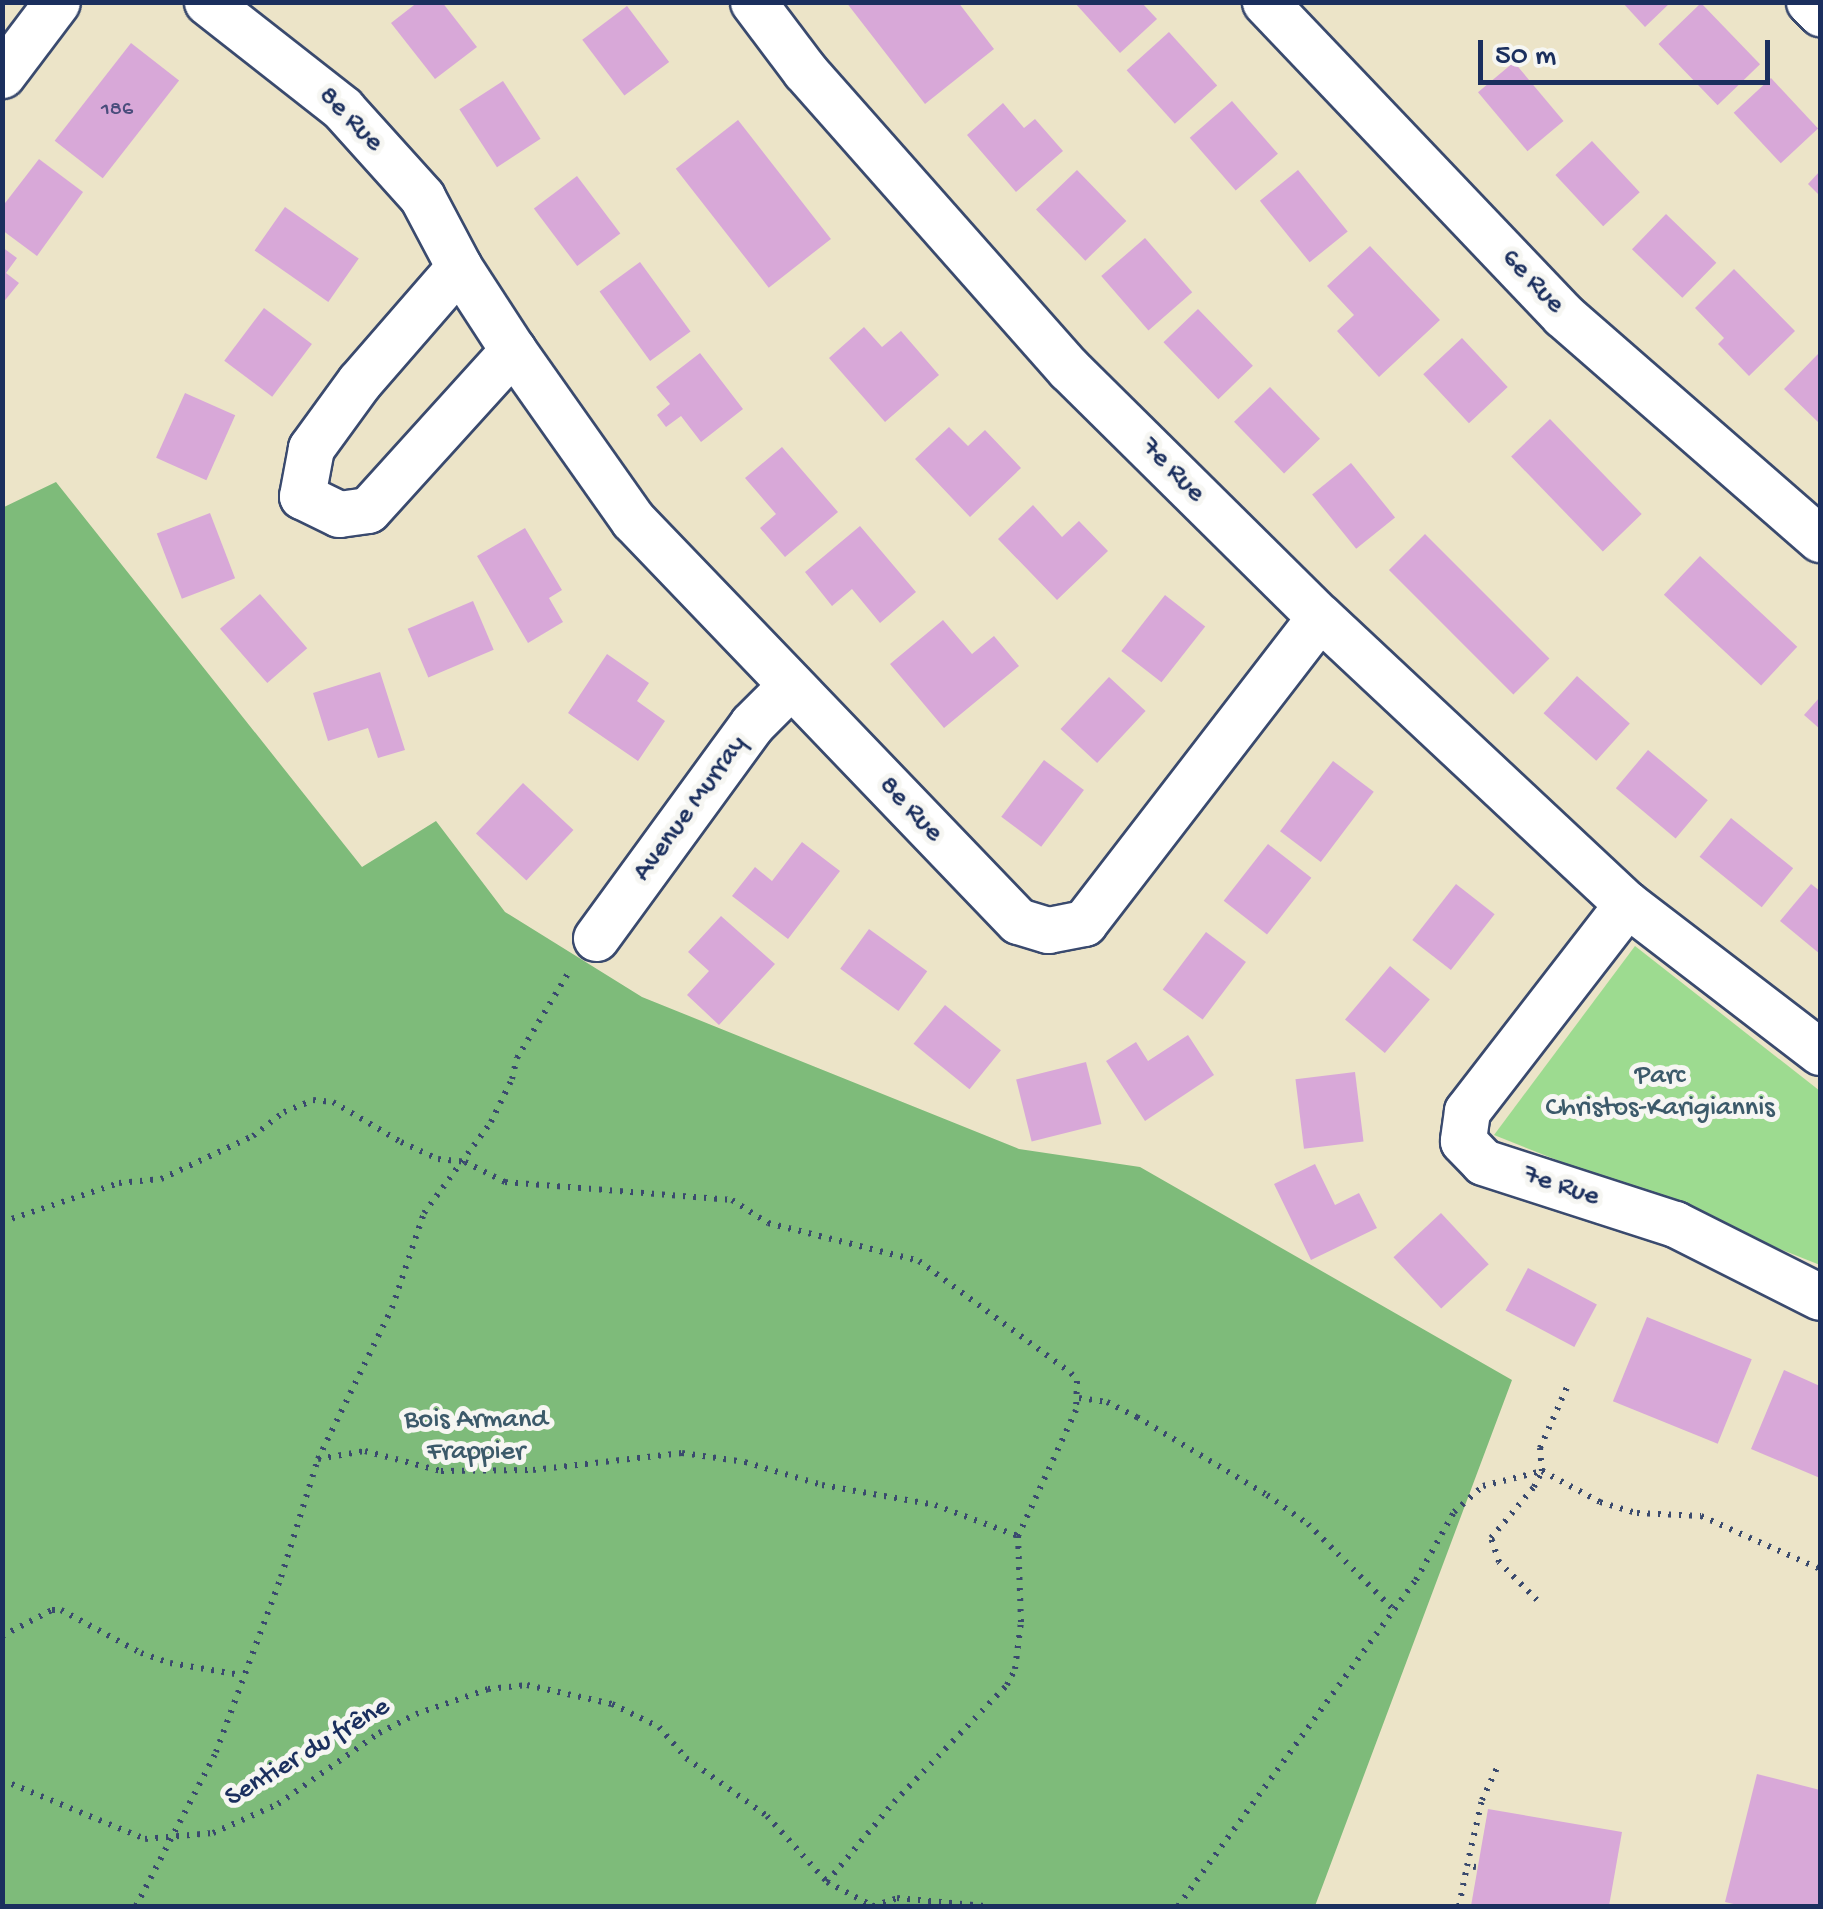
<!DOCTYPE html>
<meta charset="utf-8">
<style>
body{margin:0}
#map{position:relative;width:1823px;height:1909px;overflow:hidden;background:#ece4c8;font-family:"Gochi Hand",sans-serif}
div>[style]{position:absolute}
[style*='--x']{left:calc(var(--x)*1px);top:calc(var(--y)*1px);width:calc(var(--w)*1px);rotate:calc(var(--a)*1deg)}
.green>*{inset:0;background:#9ddb90}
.forest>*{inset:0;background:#7ebb7a}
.building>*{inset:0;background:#d8a8d8;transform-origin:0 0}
.path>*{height:6px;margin-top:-3px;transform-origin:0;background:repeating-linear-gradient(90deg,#3a4a6e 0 2.5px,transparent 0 10.5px)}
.roads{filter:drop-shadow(2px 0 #3a4a6e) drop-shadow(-2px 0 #3a4a6e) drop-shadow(0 2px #3a4a6e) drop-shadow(0 -2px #3a4a6e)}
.street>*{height:45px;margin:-22.5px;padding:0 22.5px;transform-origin:22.5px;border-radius:22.5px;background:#fff}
span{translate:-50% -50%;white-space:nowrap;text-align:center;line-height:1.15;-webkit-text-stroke:10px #f6f6f2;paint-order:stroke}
.number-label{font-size:22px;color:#4a4d7c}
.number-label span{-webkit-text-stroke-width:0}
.street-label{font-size:28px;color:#1b2f5e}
.park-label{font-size:28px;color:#3c5a6a}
.frame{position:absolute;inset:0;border:5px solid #1b2f5e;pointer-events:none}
.scale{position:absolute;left:1478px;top:40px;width:292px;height:45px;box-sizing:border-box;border:5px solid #1b2f5e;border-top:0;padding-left:12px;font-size:30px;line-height:35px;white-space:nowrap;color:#1b2f5e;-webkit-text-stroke:8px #f6f6f2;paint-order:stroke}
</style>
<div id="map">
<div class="green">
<div style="clip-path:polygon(1635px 946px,1820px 1091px,1820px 1265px,1494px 1135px)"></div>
</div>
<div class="forest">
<div style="clip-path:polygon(56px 482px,362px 867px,436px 821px,505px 912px,642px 997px,1019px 1149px,1140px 1167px,1512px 1380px,1315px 1906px,3px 1906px,2px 508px)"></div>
</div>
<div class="building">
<div style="clip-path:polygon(418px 2px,442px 2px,477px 47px,435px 79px,391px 23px)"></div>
<div style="clip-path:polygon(846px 2px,958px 2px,994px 49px,925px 104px)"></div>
<div style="clip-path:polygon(1622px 2px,1671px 2px,1645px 27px)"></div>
<div style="clip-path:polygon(1075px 3px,1142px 3px,1157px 19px,1120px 53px)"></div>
<div style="left:1701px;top:3px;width:85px;height:59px;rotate:46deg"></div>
<div style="left:627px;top:6px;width:70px;height:56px;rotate:53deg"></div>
<div style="left:1169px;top:32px;width:72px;height:57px;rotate:48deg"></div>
<div style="left:131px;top:43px;width:61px;height:124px;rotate:38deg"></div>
<div style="left:1514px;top:62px;width:77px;height:47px;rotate:50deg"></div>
<div style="left:1771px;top:78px;width:69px;height:51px;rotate:47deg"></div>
<div style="left:503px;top:81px;width:69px;height:52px;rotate:57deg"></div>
<div style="left:1232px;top:101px;width:70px;height:56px;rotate:49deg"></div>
<div style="clip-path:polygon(1003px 103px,1024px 128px,1035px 119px,1063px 151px,1016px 192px,967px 135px)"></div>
<div style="left:738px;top:120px;width:151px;height:79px;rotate:52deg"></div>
<div style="left:1592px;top:141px;width:70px;height:50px;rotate:47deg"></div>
<div style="clip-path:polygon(39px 159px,83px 192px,37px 256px,2px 230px,2px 207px)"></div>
<div style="left:1077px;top:170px;width:71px;height:57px;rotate:46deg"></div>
<div style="left:1298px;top:170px;width:79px;height:49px;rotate:51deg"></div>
<div style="clip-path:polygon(1820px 171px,1820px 196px,1808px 184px)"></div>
<div style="left:577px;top:176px;width:72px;height:54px;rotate:53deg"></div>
<div style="left:285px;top:207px;width:90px;height:53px;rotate:35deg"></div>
<div style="left:1666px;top:214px;width:70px;height:49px;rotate:44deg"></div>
<div style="left:1145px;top:238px;width:72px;height:58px;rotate:49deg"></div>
<div style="clip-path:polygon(1370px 246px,1440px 320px,1379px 377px,1337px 331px,1354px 315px,1327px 286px)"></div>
<div style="clip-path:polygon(2px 247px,17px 258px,6px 273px,19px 283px,2px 304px)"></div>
<div style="left:640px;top:262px;width:86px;height:50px;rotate:54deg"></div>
<div style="clip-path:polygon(1734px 269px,1795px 331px,1749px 376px,1718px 344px,1724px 338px,1695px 308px)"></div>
<div style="left:264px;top:308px;width:60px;height:66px;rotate:37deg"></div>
<div style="left:1198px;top:309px;width:79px;height:48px;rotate:46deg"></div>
<div style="clip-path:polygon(864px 327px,882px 347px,901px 331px,939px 375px,885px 422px,829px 358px)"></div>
<div style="left:1462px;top:338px;width:67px;height:53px;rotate:47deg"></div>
<div style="clip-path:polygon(700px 353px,743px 409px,701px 442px,681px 416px,666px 427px,657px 415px,670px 404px,656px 387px)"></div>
<div style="clip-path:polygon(1818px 354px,1820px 357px,1820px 424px,1784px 389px)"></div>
<div style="left:1270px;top:387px;width:72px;height:50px;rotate:46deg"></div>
<div style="left:185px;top:393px;width:55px;height:71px;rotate:24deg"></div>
<div style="left:1550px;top:419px;width:132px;height:54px;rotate:46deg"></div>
<div style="clip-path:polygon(949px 427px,968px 446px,985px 430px,1021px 468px,970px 517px,915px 459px)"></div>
<div style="clip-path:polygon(782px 447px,838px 512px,785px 557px,760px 528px,776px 514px,745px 478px)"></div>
<div style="left:1351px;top:463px;width:70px;height:50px;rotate:51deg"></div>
<div style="clip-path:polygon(1033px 505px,1062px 537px,1079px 521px,1108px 551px,1057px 600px,998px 539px)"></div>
<div style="left:210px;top:513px;width:70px;height:57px;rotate:69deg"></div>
<div style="clip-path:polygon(860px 526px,916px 592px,880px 623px,852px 589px,832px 606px,805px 572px)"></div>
<div style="clip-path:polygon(525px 528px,562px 590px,549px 598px,563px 622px,528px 643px,477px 556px)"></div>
<div style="left:1425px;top:534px;width:176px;height:51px;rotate:45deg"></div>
<div style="left:1700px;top:556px;width:133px;height:53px;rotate:43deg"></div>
<div style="left:260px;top:594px;width:72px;height:53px;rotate:49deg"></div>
<div style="left:1165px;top:595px;width:51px;height:71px;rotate:38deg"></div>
<div style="left:473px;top:601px;width:53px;height:71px;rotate:67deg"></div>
<div style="clip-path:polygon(943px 620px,972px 654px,994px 636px,1019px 666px,944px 728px,890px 664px)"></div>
<div style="clip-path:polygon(607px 654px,649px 683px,637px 701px,665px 721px,638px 761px,568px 713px)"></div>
<div style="clip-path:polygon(380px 672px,405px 750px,378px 758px,368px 728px,328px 741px,313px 693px)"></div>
<div style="left:1577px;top:676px;width:71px;height:50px;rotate:42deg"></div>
<div style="left:1109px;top:677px;width:50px;height:71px;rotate:43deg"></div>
<div style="clip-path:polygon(1820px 697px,1820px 729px,1804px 715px)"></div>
<div style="left:1648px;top:750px;width:78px;height:50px;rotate:40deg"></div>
<div style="left:1044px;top:760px;width:50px;height:71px;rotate:37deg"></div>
<div style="left:1333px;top:761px;width:51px;height:88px;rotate:37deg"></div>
<div style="left:523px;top:783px;width:69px;height:69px;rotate:43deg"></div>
<div style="left:1731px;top:818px;width:80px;height:50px;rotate:39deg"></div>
<div style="clip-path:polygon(802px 842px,840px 871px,788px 939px,732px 896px,755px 867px,772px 881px)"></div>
<div style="left:1268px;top:844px;width:55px;height:72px;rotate:38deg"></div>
<div style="left:1456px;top:884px;width:49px;height:71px;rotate:38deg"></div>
<div style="clip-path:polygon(1811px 884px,1820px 891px,1820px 954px,1780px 921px)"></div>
<div style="clip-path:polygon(721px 916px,775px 964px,719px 1025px,687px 995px,709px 971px,688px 952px)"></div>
<div style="left:869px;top:929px;width:72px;height:49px;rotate:36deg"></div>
<div style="left:1206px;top:932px;width:50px;height:72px;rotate:37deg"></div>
<div style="left:1390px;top:966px;width:52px;height:70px;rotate:40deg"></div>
<div style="left:945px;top:1005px;width:72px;height:50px;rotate:39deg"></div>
<div style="clip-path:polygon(1188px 1035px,1214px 1075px,1145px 1121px,1106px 1061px,1136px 1042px,1148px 1061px)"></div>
<div style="left:1086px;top:1062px;width:64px;height:72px;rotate:76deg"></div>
<div style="left:1355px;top:1072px;width:70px;height:60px;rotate:83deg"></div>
<div style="clip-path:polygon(1315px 1164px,1335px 1205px,1359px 1193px,1377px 1228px,1311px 1260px,1274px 1184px)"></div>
<div style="left:1441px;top:1213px;width:70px;height:65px;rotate:47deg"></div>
<div style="left:1528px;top:1268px;width:78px;height:48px;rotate:28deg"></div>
<div style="left:1647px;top:1317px;width:113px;height:91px;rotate:22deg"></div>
<div style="clip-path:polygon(1784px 1370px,1820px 1386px,1820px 1478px,1751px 1449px)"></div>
<div style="clip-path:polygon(1757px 1774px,1820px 1790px,1820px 1906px,1742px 1906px,1725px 1902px)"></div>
<div style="clip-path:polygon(1488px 1809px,1622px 1832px,1609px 1906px,1471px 1906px)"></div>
</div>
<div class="path">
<div style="--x:2;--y:1222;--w:123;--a:-18.4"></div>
<div style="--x:119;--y:1183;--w:42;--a:-5.4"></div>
<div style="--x:161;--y:1179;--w:102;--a:-25.1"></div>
<div style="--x:253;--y:1136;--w:39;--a:-38"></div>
<div style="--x:284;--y:1112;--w:31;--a:-22"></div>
<div style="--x:313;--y:1100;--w:20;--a:6"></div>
<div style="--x:333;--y:1102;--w:79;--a:30.5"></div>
<div style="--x:401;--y:1142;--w:41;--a:24.7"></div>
<div style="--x:438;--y:1159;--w:27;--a:6"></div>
<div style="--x:465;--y:1162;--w:45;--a:26.6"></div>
<div style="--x:505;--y:1182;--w:228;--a:4.5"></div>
<div style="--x:732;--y:1200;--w:43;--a:32.6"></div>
<div style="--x:768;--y:1223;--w:156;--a:14.1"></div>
<div style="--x:919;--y:1261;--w:189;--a:36.4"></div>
<div style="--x:1071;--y:1373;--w:10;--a:53"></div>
<div style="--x:1077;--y:1381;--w:29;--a:92"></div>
<div style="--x:1076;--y:1410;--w:139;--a:114.7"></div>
<div style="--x:1079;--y:1398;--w:28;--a:8"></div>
<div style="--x:1107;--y:1402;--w:34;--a:27"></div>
<div style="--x:1137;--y:1417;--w:152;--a:31"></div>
<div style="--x:1267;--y:1495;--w:50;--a:35.3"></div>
<div style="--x:1308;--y:1524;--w:122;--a:45"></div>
<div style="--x:318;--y:1459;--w:48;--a:-9.7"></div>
<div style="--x:365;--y:1451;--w:79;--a:14.7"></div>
<div style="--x:441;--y:1471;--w:92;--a:-0.6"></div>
<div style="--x:533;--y:1470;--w:150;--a:-6.5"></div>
<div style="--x:682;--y:1453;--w:64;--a:8.1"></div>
<div style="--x:745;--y:1462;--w:80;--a:16.6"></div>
<div style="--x:822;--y:1485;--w:115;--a:10"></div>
<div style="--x:935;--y:1505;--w:89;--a:20.5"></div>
<div style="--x:1537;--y:1600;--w:54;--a:-135"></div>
<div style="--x:1499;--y:1562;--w:25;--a:-108"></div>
<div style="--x:1491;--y:1538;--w:67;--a:-49.9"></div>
<div style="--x:1534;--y:1487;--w:18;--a:-63"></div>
<div style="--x:1542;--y:1471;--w:23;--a:-95"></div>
<div style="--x:1540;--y:1448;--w:67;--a:-66.1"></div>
<div style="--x:2;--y:1636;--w:56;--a:-27.5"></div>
<div style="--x:52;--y:1610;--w:9;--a:0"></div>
<div style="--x:61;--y:1610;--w:91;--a:28.3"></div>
<div style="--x:141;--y:1653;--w:31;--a:19"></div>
<div style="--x:170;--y:1663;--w:72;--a:9.6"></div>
<div style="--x:2;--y:1780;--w:155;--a:22.4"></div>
<div style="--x:145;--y:1839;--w:68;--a:-5"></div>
<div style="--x:213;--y:1833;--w:71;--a:-24"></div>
<div style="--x:278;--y:1804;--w:123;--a:-35.1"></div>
<div style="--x:379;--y:1733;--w:42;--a:-27.2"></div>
<div style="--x:416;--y:1714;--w:76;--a:-19.1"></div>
<div style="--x:488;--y:1689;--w:39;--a:-6"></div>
<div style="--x:527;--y:1685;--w:87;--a:12.6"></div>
<div style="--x:612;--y:1704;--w:52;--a:26.1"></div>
<div style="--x:659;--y:1727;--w:41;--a:48.9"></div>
<div style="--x:686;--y:1758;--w:100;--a:35.6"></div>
<div style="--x:767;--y:1816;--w:89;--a:47.7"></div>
<div style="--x:827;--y:1882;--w:52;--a:27.6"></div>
<div style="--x:1476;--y:1867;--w:9;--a:-174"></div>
<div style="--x:1467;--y:1866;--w:68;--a:-77.2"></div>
<div style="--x:1482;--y:1800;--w:40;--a:-65"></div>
<div style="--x:827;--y:1882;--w:104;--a:-50.1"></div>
<div style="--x:894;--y:1802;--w:163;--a:-46"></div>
<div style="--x:1007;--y:1685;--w:18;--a:-63"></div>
<div style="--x:1015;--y:1669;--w:47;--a:-82.7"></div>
<div style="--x:1021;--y:1622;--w:86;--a:-92"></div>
<div style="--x:136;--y:1906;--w:174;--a:-62.5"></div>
<div style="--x:216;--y:1752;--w:187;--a:-69.6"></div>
<div style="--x:281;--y:1577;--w:124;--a:-72.6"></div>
<div style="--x:318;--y:1459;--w:168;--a:-63.9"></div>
<div style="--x:392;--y:1308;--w:100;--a:-71.4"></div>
<div style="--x:424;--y:1213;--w:113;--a:-53.6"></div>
<div style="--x:491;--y:1122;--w:48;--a:-64"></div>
<div style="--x:512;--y:1079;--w:22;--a:-77"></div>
<div style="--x:517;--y:1058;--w:103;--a:-58.9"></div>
<div style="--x:873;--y:1906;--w:25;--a:-18"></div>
<div style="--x:897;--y:1898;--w:88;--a:5.2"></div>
<div style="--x:1178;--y:1906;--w:404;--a:-53.9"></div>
<div style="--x:1416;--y:1580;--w:78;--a:-60.8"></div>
<div style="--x:1454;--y:1512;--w:39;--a:-42"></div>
<div style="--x:1483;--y:1486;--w:61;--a:-14.3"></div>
<div style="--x:1542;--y:1471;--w:66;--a:28.1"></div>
<div style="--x:1600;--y:1502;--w:39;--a:17"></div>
<div style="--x:1637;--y:1513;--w:64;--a:2.7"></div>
<div style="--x:1701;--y:1516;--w:130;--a:24"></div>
<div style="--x:1459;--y:1906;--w:41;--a:-78.7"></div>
</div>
<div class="roads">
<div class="street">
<div style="--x:207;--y:2;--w:172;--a:38.1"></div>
<div style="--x:342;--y:108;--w:120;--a:48"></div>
<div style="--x:422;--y:197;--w:79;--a:62.1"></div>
<div style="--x:459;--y:267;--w:99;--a:57"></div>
<div style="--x:513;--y:350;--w:208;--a:54.8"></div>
<div style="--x:633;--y:520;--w:556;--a:46.17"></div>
<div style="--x:1018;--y:921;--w:31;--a:17"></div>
<div style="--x:1048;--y:930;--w:37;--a:-11"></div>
<div style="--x:1084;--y:923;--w:386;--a:-52.4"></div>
<div style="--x:753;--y:2;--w:86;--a:53"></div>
<div style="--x:805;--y:71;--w:398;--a:48.5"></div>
<div style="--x:1069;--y:369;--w:353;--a:44.7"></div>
<div style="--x:1320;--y:617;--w:420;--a:43.1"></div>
<div style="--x:1627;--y:904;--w:243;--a:37.5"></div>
<div style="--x:1265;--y:2;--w:432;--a:46.4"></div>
<div style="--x:1563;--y:315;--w:341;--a:41.1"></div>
<div style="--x:1809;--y:2;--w:16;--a:45"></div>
<div style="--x:2;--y:75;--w:91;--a:-53"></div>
<div style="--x:459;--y:267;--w:152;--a:131"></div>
<div style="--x:359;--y:382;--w:82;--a:126"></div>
<div style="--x:311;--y:448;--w:49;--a:100.6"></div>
<div style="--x:302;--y:496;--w:41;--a:25.9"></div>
<div style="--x:339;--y:514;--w:29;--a:-8"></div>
<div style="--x:368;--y:510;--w:216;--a:-47.8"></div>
<div style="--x:1627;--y:904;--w:262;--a:127.7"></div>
<div style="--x:1467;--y:1111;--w:30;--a:98"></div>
<div style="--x:1463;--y:1141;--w:29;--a:46"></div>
<div style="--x:1483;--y:1162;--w:202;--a:17.9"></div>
<div style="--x:1675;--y:1224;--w:162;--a:26.7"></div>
<div style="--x:596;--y:938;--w:265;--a:-53.9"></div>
<div style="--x:752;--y:724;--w:55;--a:-45"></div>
</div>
</div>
<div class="number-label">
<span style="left:117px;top:111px">186</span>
</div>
<div class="street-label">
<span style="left:350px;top:120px;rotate:45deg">8e Rue</span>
<span style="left:1532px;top:282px;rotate:46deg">6e Rue</span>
<span style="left:1172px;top:471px;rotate:45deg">7e Rue</span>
<span style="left:691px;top:809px;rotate:-54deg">Avenue Murray</span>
<span style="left:910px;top:810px;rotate:46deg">8e Rue</span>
<span style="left:1561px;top:1187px;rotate:18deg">7e Rue</span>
<span style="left:308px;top:1753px;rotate:-31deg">Sentier du frêne</span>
</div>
<div class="park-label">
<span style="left:1660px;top:1093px">Parc<br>Christos-Karigiannis</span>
<span style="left:476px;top:1437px">Bois Armand<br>Frappier</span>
</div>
<div class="frame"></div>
<div class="scale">50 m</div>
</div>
